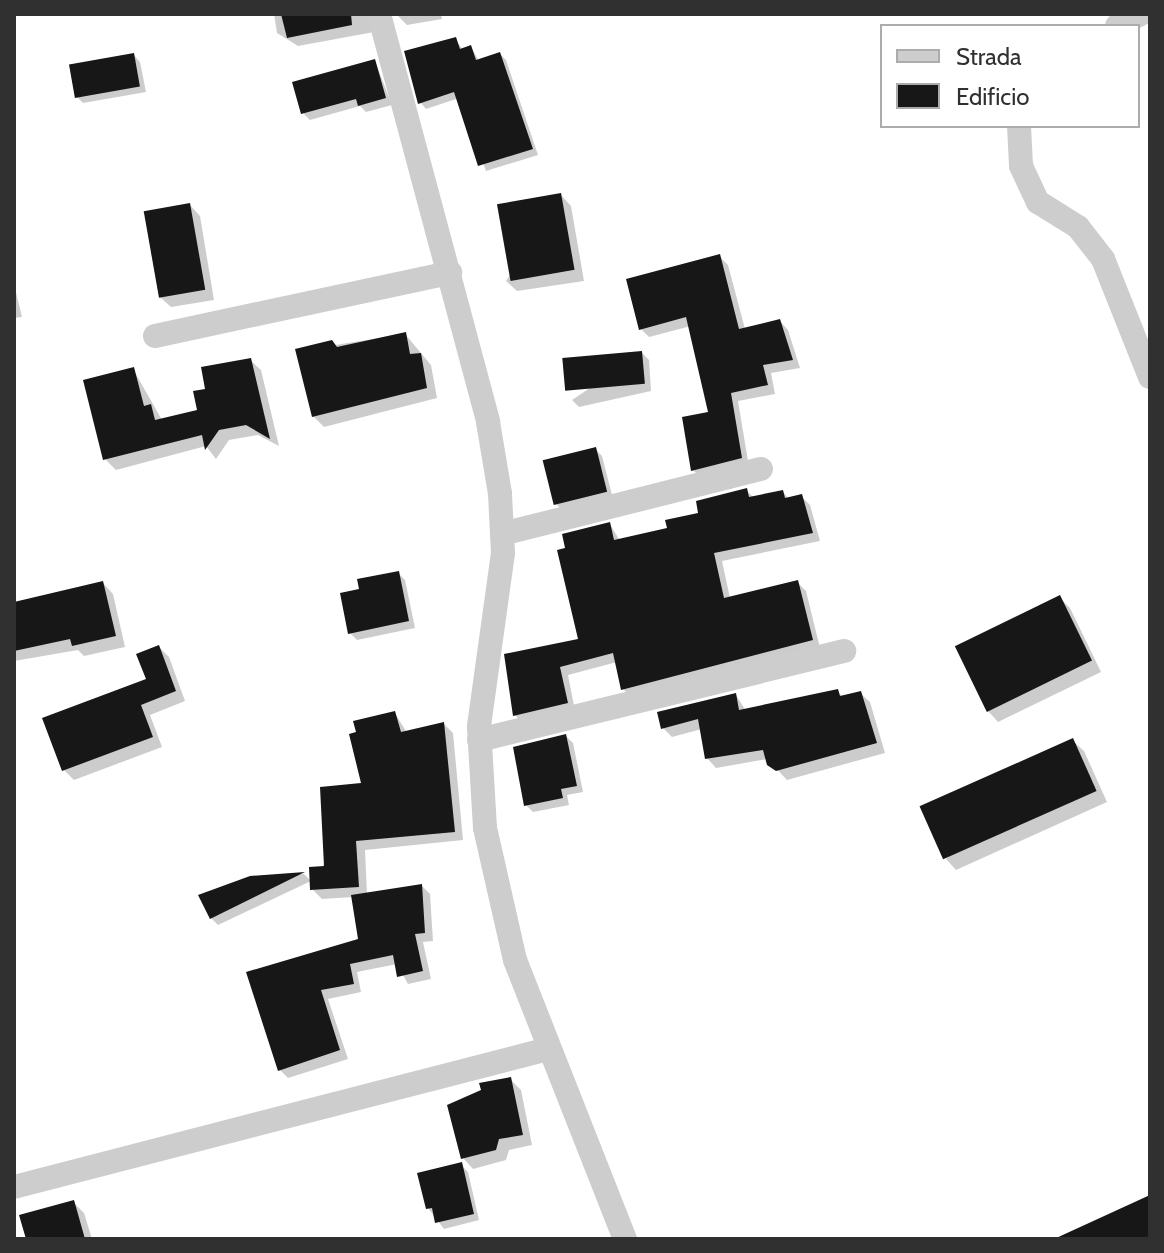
<!DOCTYPE html>
<style>
body{margin:0}
#map{position:relative;width:1164px;height:1253px;overflow:hidden;background:#fff;font-family:Cabin,sans-serif}
div>[style]{position:absolute}
[style*='--x']{left:calc(var(--x)*1px);top:calc(var(--y)*1px);width:calc(var(--w)*1px);rotate:calc(var(--a)*1deg)}
.shadow>*{inset:0;background:#0003}
.building>*{inset:0;background:#171717;transform-origin:0 0}
.street>*{height:24px;margin:-12px;padding:0 12px;transform-origin:12px;border-radius:12px;background:#cdcdcd}
span{translate:-50% -50%;white-space:nowrap;text-align:center;line-height:1.15;-webkit-text-stroke:8px #fff;paint-order:stroke}
.frame{position:absolute;inset:0;border:16px solid #303030;pointer-events:none}
.legend{position:absolute;left:880px;top:24px;width:260px;height:104px;box-sizing:border-box;background:#fff;border:2px solid #acacac;margin:0;padding:10px 14px;list-style:none;font-size:24px;color:#303030}
.legend li{display:flex;align-items:center;gap:16px;height:40px}
.legend b{width:40px;border:2px solid #acacac}
</style>
<div id="map">
<div class="shadow">
<div style="clip-path:polygon(274px 14px,379px 14px,374px 32px,298px 46px,277px 33px)"></div>
<div style="clip-path:polygon(441px 14px,442px 19px,407px 25px,396px 14px)"></div>
<div style="clip-path:polygon(455px 39px,463px 50px,471px 47px,479px 61px,500px 54px,506px 60px,538px 155px,486px 171px,459px 98px,426px 109px,420px 102px)"></div>
<div style="clip-path:polygon(134px 55px,140px 62px,146px 92px,83px 103px,76px 96px)"></div>
<div style="clip-path:polygon(375px 61px,392px 105px,366px 112px,360px 106px,310px 120px,303px 113px)"></div>
<div style="clip-path:polygon(561px 195px,571px 206px,584px 281px,517px 291px,506px 281px)"></div>
<div style="clip-path:polygon(190px 205px,200px 216px,214px 300px,171px 307px,160px 297px)"></div>
<div style="clip-path:polygon(719px 256px,728px 265px,745px 329px,780px 321px,788px 330px,800px 368px,771px 373px,775px 394px,738px 401px,749px 467px,702px 479px,693px 470px,710px 414px,691px 326px,649px 337px,641px 329px)"></div>
<div style="clip-path:polygon(14px 284px,22px 317px,14px 318px)"></div>
<div style="clip-path:polygon(405px 334px,431px 365px,437px 398px,324px 427px,313px 416px,297px 351px)"></div>
<div style="clip-path:polygon(642px 353px,649px 360px,651px 391px,579px 407px,572px 400px)"></div>
<div style="clip-path:polygon(250px 360px,261px 370px,279px 446px,258px 435px,229px 440px,216px 459px,206px 446px,116px 470px,105px 459px,133px 369px,162px 420px,199px 411px,208px 391px)"></div>
<div style="clip-path:polygon(595px 449px,602px 456px,613px 499px,563px 511px,556px 504px)"></div>
<div style="clip-path:polygon(746px 490px,754px 498px,783px 492px,789px 499px,801px 496px,810px 505px,820px 541px,722px 561px,730px 598px,797px 582px,806px 591px,820px 648px,632px 698px,623px 689px,617px 662px,568px 675px,575px 711px,523px 724px,515px 715px,581px 640px,610px 524px,620px 541px,669px 530px)"></div>
<div style="clip-path:polygon(398px 573px,405px 580px,415px 628px,357px 640px,350px 633px,361px 590px)"></div>
<div style="clip-path:polygon(103px 583px,113px 594px,125px 647px,84px 656px,78px 650px,14px 661px,14px 604px)"></div>
<div style="clip-path:polygon(1059px 597px,1070px 608px,1101px 672px,998px 722px,988px 711px)"></div>
<div style="clip-path:polygon(159px 647px,169px 657px,185px 701px,150px 715px,162px 747px,74px 780px,64px 770px,149px 681px)"></div>
<div style="clip-path:polygon(837px 691px,843px 697px,860px 693px,870px 702px,885px 753px,787px 780px,767px 759px,716px 768px,707px 758px,702px 729px,672px 737px,663px 728px,736px 695px,746px 711px)"></div>
<div style="clip-path:polygon(395px 713px,407px 733px,444px 724px,453px 733px,463px 840px,365px 850px,367px 894px,422px 886px,430px 894px,433px 941px,423px 942px,431px 979px,408px 984px,397px 964px,357px 972px,361px 992px,328px 999px,348px 1059px,288px 1078px,280px 1070px,248px 973px,360px 940px,354px 897px,322px 899px,312px 889px)"></div>
<div style="clip-path:polygon(566px 736px,573px 743px,583px 792px,567px 795px,569px 805px,533px 812px,526px 805px)"></div>
<div style="clip-path:polygon(1073px 741px,1084px 751px,1107px 802px,956px 870px,946px 859px)"></div>
<div style="clip-path:polygon(304px 874px,311px 881px,218px 925px,211px 918px,250px 878px)"></div>
<div style="clip-path:polygon(510px 1079px,521px 1090px,532px 1145px,509px 1150px,506px 1160px,473px 1169px,463px 1158px)"></div>
<div style="clip-path:polygon(461px 1165px,468px 1172px,479px 1220px,444px 1229px,428px 1208px)"></div>
<div style="clip-path:polygon(73px 1202px,84px 1213px,92px 1239px,28px 1239px)"></div>
</div>
<div class="building">
<div style="clip-path:polygon(281px 14px,351px 14px,352px 25px,287px 38px)"></div>
<div style="clip-path:polygon(456px 37px,460px 49px,471px 45px,476px 60px,500px 52px,533px 149px,478px 166px,454px 92px,418px 104px,404px 51px)"></div>
<div style="left:134px;top:53px;width:34px;height:66px;rotate:80deg"></div>
<div style="clip-path:polygon(375px 59px,386px 98px,358px 106px,356px 99px,301px 114px,292px 82px)"></div>
<div style="left:561px;top:193px;width:78px;height:65px;rotate:80deg"></div>
<div style="left:190px;top:203px;width:88px;height:47px;rotate:80deg"></div>
<div style="clip-path:polygon(720px 254px,739px 329px,780px 319px,793px 360px,763px 365px,768px 385px,731px 393px,742px 458px,691px 471px,682px 417px,708px 412px,686px 317px,639px 330px,626px 279px)"></div>
<div style="clip-path:polygon(406px 332px,410px 354px,421px 353px,427px 388px,312px 417px,295px 349px,332px 340px,337px 347px)"></div>
<div style="left:642px;top:351px;width:33px;height:80px;rotate:85deg"></div>
<div style="clip-path:polygon(251px 358px,270px 439px,246px 425px,219px 430px,205px 450px,202px 435px,103px 460px,83px 380px,134px 367px,144px 406px,151px 404px,155px 420px,197px 410px,193px 391px,205px 389px,201px 367px)"></div>
<div style="left:596px;top:447px;width:46px;height:55px;rotate:76deg"></div>
<div style="clip-path:polygon(747px 488px,749px 497px,783px 490px,785px 498px,802px 494px,813px 533px,714px 553px,724px 598px,798px 580px,813px 640px,621px 690px,613px 653px,560px 667px,568px 703px,513px 716px,504px 654px,578px 639px,557px 550px,565px 548px,562px 534px,610px 522px,614px 540px,667px 528px,665px 520px,698px 513px,696px 501px)"></div>
<div style="clip-path:polygon(399px 571px,409px 621px,348px 634px,340px 593px,359px 589px,357px 579px)"></div>
<div style="clip-path:polygon(103px 581px,116px 636px,72px 646px,70px 639px,14px 651px,14px 602px)"></div>
<div style="left:1060px;top:595px;width:73px;height:117px;rotate:64deg"></div>
<div style="clip-path:polygon(159px 645px,176px 691px,141px 705px,153px 737px,62px 771px,42px 718px,146px 679px,136px 654px)"></div>
<div style="clip-path:polygon(838px 689px,840px 696px,861px 691px,877px 743px,776px 771px,767px 765px,763px 750px,705px 759px,698px 719px,661px 729px,657px 712px,736px 693px,739px 710px)"></div>
<div style="clip-path:polygon(395px 711px,401px 732px,444px 722px,455px 832px,356px 841px,359px 887px,310px 890px,309px 867px,324px 866px,320px 787px,361px 783px,349px 734px,356px 732px,353px 721px)"></div>
<div style="clip-path:polygon(566px 734px,577px 786px,561px 789px,563px 798px,524px 806px,513px 747px)"></div>
<div style="left:1073px;top:738px;width:58px;height:168px;rotate:66deg"></div>
<div style="clip-path:polygon(305px 872px,210px 919px,198px 895px,250px 876px)"></div>
<div style="clip-path:polygon(422px 884px,425px 933px,415px 934px,423px 971px,397px 977px,393px 955px,350px 964px,354px 984px,321px 990px,340px 1050px,278px 1071px,246px 972px,358px 939px,351px 895px)"></div>
<div style="clip-path:polygon(511px 1077px,523px 1135px,499px 1139px,496px 1150px,461px 1159px,447px 1105px,481px 1090px,479px 1083px)"></div>
<div style="clip-path:polygon(462px 1162px,474px 1214px,435px 1223px,432px 1208px,426px 1209px,417px 1173px)"></div>
<div style="clip-path:polygon(1150px 1195px,1150px 1239px,1054px 1239px)"></div>
<div style="clip-path:polygon(74px 1200px,85px 1239px,26px 1239px,19px 1215px)"></div>
</div>
<div class="street">
<div style="--x:379;--y:14;--w:422;--a:75"></div>
<div style="--x:488;--y:422;--w:73;--a:80.5"></div>
<div style="--x:500;--y:494;--w:59;--a:87.1"></div>
<div style="--x:503;--y:553;--w:176;--a:97.9"></div>
<div style="--x:479;--y:727;--w:101;--a:86.6"></div>
<div style="--x:485;--y:828;--w:135;--a:77.2"></div>
<div style="--x:515;--y:960;--w:300;--a:68.5"></div>
<div style="--x:1117;--y:26;--w:27;--a:-27"></div>
<div style="--x:1019;--y:126;--w:40;--a:87.1"></div>
<div style="--x:1021;--y:166;--w:40;--a:65"></div>
<div style="--x:1038;--y:202;--w:47;--a:32"></div>
<div style="--x:1078;--y:227;--w:41;--a:52"></div>
<div style="--x:1103;--y:259;--w:127;--a:68.3"></div>
<div style="--x:155;--y:336;--w:302;--a:-12.1"></div>
<div style="--x:502;--y:534;--w:267;--a:-14.1"></div>
<div style="--x:479;--y:740;--w:376;--a:-13.7"></div>
<div style="--x:14;--y:1187;--w:552;--a:-14.49"></div>
</div>
<div class="frame"></div>
<ul class="legend">
<li><b style="height:10px;background:#cdcdcd"></b>Strada</li>
<li><b style="height:22px;background:#171717"></b>Edificio</li>
</ul>
</div>
